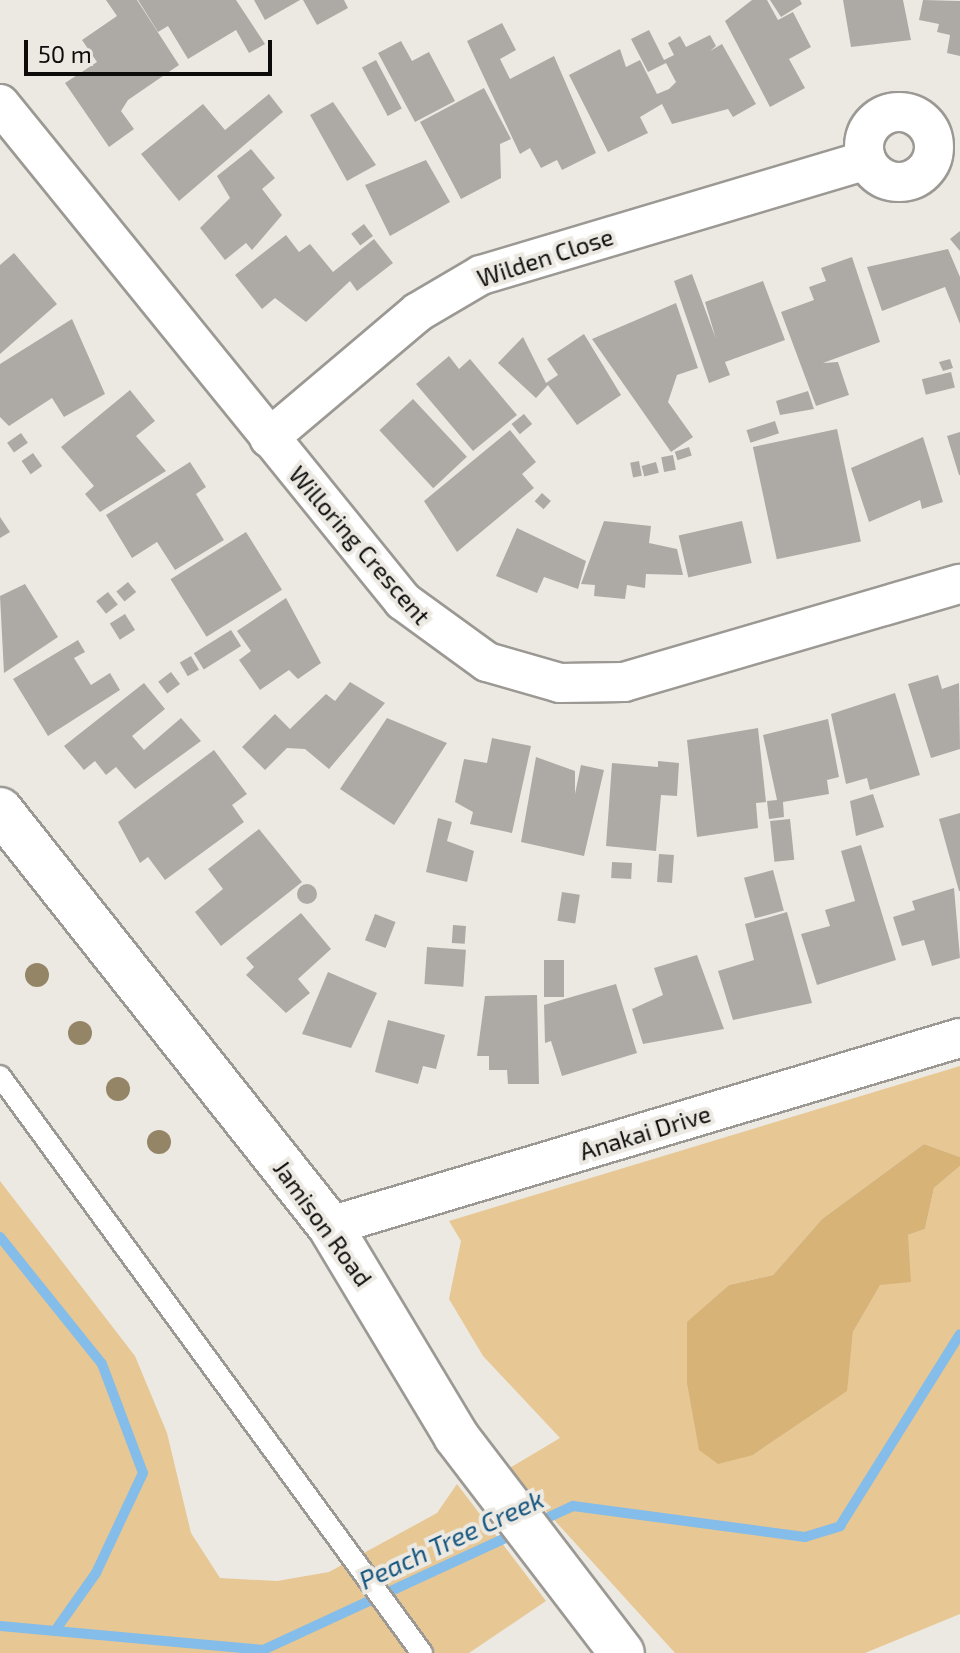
<!DOCTYPE html>
<style>
body{margin:0}
#map{position:relative;width:960px;height:1653px;overflow:hidden;background:#ece9e3;font-family:"Exo 2",sans-serif}
div>[style]{position:absolute}
[style*='--x']{left:calc(var(--x)*1px);top:calc(var(--y)*1px);width:calc(var(--w)*1px);rotate:calc(var(--a)*1deg)}
.green>*{inset:0;background:#e7c794}
.forest>*{inset:0;background:#d7b378}
.stream>*{height:10px;margin:-5px;padding:0 5px;transform-origin:5px;border-radius:5px;background:#84bde9}
.building>*{inset:0;background:#adaaa5;transform-origin:0 0}
.round{border-radius:50%}
.roads{filter:drop-shadow(2px 0 #9c9994) drop-shadow(-2px 0 #9c9994) drop-shadow(0 2px #9c9994) drop-shadow(0 -2px #9c9994)}
.service>*{height:20px;margin:-10px;padding:0 10px;transform-origin:10px;border-radius:10px;background:#fff}
.minor>*{height:38px;margin:-19px;padding:0 19px;transform-origin:19px;border-radius:19px;background:#fff}
.minor>.ring{margin:-19px;padding:0;box-sizing:content-box;background:none;border:38px solid #fff;border-radius:50%}
.tertiary>*{height:44px;margin:-22px;padding:0 22px;transform-origin:22px;border-radius:22px;background:#fff}
.trees>*{width:24px;height:24px;margin:-12px;border-radius:50%;background:#948567}
span{translate:-50% -50%;white-space:nowrap;text-align:center;line-height:1.15;-webkit-text-stroke:8px #ece9e3;paint-order:stroke}
.street-label{font-size:24px;color:#0d0c0a}
.water-label{font-size:26px;color:#155680;font-style:italic}
.scale{position:absolute;left:24px;top:40px;width:248px;height:36px;box-sizing:border-box;border:4px solid #0d0c0a;border-top:0;padding-left:10px;font-size:24px;line-height:28px;white-space:nowrap;color:#0d0c0a;-webkit-text-stroke:6px #ece9e3;paint-order:stroke}
</style>
<div id="map">
<div class="green">
<div style="clip-path:polygon(960px 1066px,960px 1157px,924px 1144px,822px 1219px,773px 1275px,729px 1285px,688px 1322px,753px 1455px,846px 1391px,853px 1332px,908px 1235px,925px 1229px,934px 1188px,960px 1166px,960px 1614px,865px 1653px,675px 1653px,508px 1469px,560px 1438px,483px 1356px,449px 1299px,461px 1241px,449px 1221px)"></div>
<div style="clip-path:polygon(0 1181px,135px 1356px,167px 1433px,191px 1533px,220px 1578px,277px 1581px,329px 1572px,437px 1513px,457px 1484px,546px 1601px,469px 1653px,0 1653px)"></div>
</div>
<div class="forest">
<div style="clip-path:polygon(924px 1144px,960px 1157px,960px 1166px,934px 1188px,925px 1229px,908px 1235px,911px 1282px,880px 1285px,853px 1332px,847px 1391px,753px 1455px,718px 1464px,699px 1450px,687px 1383px,687px 1322px,729px 1285px,773px 1275px,822px 1219px)"></div>
</div>
<div class="stream">
<div style="--x:0;--y:1237;--w:163;--a:51.2"></div>
<div style="--x:102;--y:1364;--w:116;--a:69.4"></div>
<div style="--x:143;--y:1473;--w:110;--a:115.2"></div>
<div style="--x:96;--y:1573;--w:71;--a:125.3"></div>
<div style="--x:536;--y:1523;--w:41;--a:-24.7"></div>
<div style="--x:573;--y:1506;--w:234;--a:7.6"></div>
<div style="--x:805;--y:1537;--w:37;--a:-17"></div>
<div style="--x:840;--y:1526;--w:226;--a:-58"></div>
<div style="--x:0;--y:1626;--w:264;--a:5.2"></div>
<div style="--x:263;--y:1650;--w:281;--a:-24.8"></div>
</div>
<div class="building">
<div style="clip-path:polygon(106px 0,137px 0,179px 65px,128px 100px,121px 111px,134px 129px,109px 147px,65px 83px,97px 62px,82px 40px,117px 16px)"></div>
<div style="clip-path:polygon(138px 0,236px 0,265px 44px,249px 53px,236px 30px,188px 59px,168px 26px,158px 32px)"></div>
<div style="clip-path:polygon(254px 0,300px 0,265px 20px)"></div>
<div style="clip-path:polygon(303px 0,344px 0,348px 8px,317px 25px)"></div>
<div style="clip-path:polygon(752px 0,767px 0,778px 20px,793px 12px,811px 47px,789px 59px,805px 88px,770px 107px,725px 21px)"></div>
<div style="clip-path:polygon(770px 0,800px 0,802px 4px,781px 17px)"></div>
<div style="clip-path:polygon(843px 0,903px 0,911px 40px,851px 47px)"></div>
<div style="clip-path:polygon(923px 0,960px 1px,960px 56px,947px 53px,950px 35px,937px 32px,939px 24px,919px 20px)"></div>
<div style="clip-path:polygon(502px 23px,516px 50px,500px 59px,510px 79px,554px 56px,596px 153px,562px 170px,557px 160px,541px 168px,530px 148px,520px 154px,467px 41px)"></div>
<div style="clip-path:polygon(649px 30px,664px 60px,674px 55px,668px 43px,680px 36px,686px 47px,710px 35px,716px 46px,710px 51px,722px 44px,756px 104px,733px 117px,728px 109px,672px 124px,662px 104px,640px 117px,648px 133px,608px 152px,569px 75px,620px 49px,626px 67px,640px 60px,657px 94px,669px 89px,676px 82px,666px 63px,648px 72px,631px 39px)"></div>
<div style="clip-path:polygon(401px 41px,412px 61px,429px 52px,455px 101px,415px 122px,378px 53px)"></div>
<div style="left:376px;top:60px;width:55px;height:16px;rotate:62deg"></div>
<div style="clip-path:polygon(484px 88px,511px 139px,500px 144px,501px 178px,461px 199px,420px 122px)"></div>
<div style="clip-path:polygon(269px 94px,283px 112px,179px 201px,141px 154px,203px 104px,225px 130px)"></div>
<div style="clip-path:polygon(333px 102px,376px 165px,347px 181px,310px 115px)"></div>
<div style="clip-path:polygon(251px 149px,275px 178px,262px 189px,282px 215px,252px 250px,246px 243px,225px 260px,200px 228px,230px 198px,217px 176px)"></div>
<div style="clip-path:polygon(426px 160px,450px 202px,390px 236px,365px 185px)"></div>
<div style="left:364px;top:224px;width:15px;height:16px;rotate:53deg"></div>
<div style="clip-path:polygon(960px 231px,960px 251px,950px 239px)"></div>
<div style="clip-path:polygon(286px 235px,299px 252px,310px 244px,333px 272px,374px 239px,393px 263px,357px 291px,350px 281px,306px 322px,275px 298px,262px 309px,235px 275px)"></div>
<div style="clip-path:polygon(948px 249px,960px 277px,960px 324px,945px 287px,882px 311px,867px 267px)"></div>
<div style="clip-path:polygon(14px 253px,57px 304px,0 354px,0 265px)"></div>
<div style="clip-path:polygon(852px 257px,880px 342px,823px 363px,838px 362px,849px 395px,816px 406px,781px 312px,814px 300px,809px 287px,826px 281px,821px 268px)"></div>
<div style="clip-path:polygon(692px 274px,716px 339px,705px 302px,763px 281px,785px 340px,725px 362px,730px 375px,709px 383px,674px 281px)"></div>
<div style="clip-path:polygon(676px 303px,698px 368px,677px 375px,668px 402px,693px 437px,671px 452px,592px 339px)"></div>
<div style="clip-path:polygon(72px 319px,105px 394px,64px 417px,52px 398px,9px 426px,0 417px,0 364px)"></div>
<div style="clip-path:polygon(584px 334px,621px 395px,577px 425px,548px 385px,536px 398px,498px 363px,523px 337px,546px 383px,558px 375px,547px 359px)"></div>
<div style="clip-path:polygon(449px 356px,459px 369px,470px 359px,517px 415px,473px 451px,416px 384px)"></div>
<div style="clip-path:polygon(950px 359px,953px 368px,943px 371px,939px 362px)"></div>
<div style="left:951px;top:372px;width:16px;height:30px;rotate:76deg"></div>
<div style="clip-path:polygon(130px 390px,155px 421px,136px 436px,166px 471px,100px 512px,85px 494px,94px 486px,61px 447px)"></div>
<div style="clip-path:polygon(808px 391px,814px 409px,780px 415px,776px 401px)"></div>
<div style="left:413px;top:399px;width:79px;height:46px;rotate:47deg"></div>
<div style="left:524px;top:414px;width:13px;height:16px;rotate:51deg"></div>
<div style="left:775px;top:421px;width:13px;height:30px;rotate:72deg"></div>
<div style="left:837px;top:429px;width:115px;height:86px;rotate:78deg"></div>
<div style="clip-path:polygon(510px 430px,536px 462px,522px 474px,534px 488px,457px 552px,424px 501px)"></div>
<div style="clip-path:polygon(960px 432px,960px 475px,959px 475px,947px 436px)"></div>
<div style="left:21px;top:433px;width:12px;height:17px;rotate:55deg"></div>
<div style="clip-path:polygon(923px 437px,943px 502px,922px 509px,920px 500px,869px 522px,851px 468px)"></div>
<div style="left:689px;top:447px;width:9px;height:15px;rotate:72deg"></div>
<div style="left:33px;top:453px;width:16px;height:14px;rotate:55deg"></div>
<div style="left:673px;top:455px;width:15px;height:12px;rotate:79deg"></div>
<div style="left:639px;top:461px;width:15px;height:9px;rotate:79deg"></div>
<div style="clip-path:polygon(190px 462px,206px 487px,196px 494px,224px 540px,175px 570px,157px 542px,132px 558px,106px 515px)"></div>
<div style="left:656px;top:462px;width:11px;height:15px;rotate:75deg"></div>
<div style="left:542px;top:493px;width:12px;height:11px;rotate:42deg"></div>
<div style="clip-path:polygon(0 517px,10px 532px,0 538px)"></div>
<div style="clip-path:polygon(604px 521px,651px 526px,649px 543px,677px 549px,683px 575px,646px 574px,645px 588px,627px 585px,625px 599px,594px 596px,595px 585px,581px 584px)"></div>
<div style="left:742px;top:521px;width:43px;height:65px;rotate:77deg"></div>
<div style="clip-path:polygon(517px 528px,586px 561px,578px 589px,544px 577px,537px 593px,496px 576px)"></div>
<div style="left:246px;top:532px;width:68px;height:89px;rotate:58deg"></div>
<div style="left:128px;top:582px;width:13px;height:15px;rotate:51deg"></div>
<div style="clip-path:polygon(25px 584px,58px 637px,4px 673px,0 596px)"></div>
<div style="left:108px;top:592px;width:16px;height:15px;rotate:52deg"></div>
<div style="clip-path:polygon(286px 598px,321px 663px,298px 679px,289px 670px,260px 690px,239px 660px,251px 651px,237px 631px)"></div>
<div style="left:125px;top:614px;width:19px;height:18px;rotate:58deg"></div>
<div style="left:231px;top:630px;width:19px;height:44px;rotate:58deg"></div>
<div style="clip-path:polygon(78px 640px,85px 652px,74px 658px,91px 685px,110px 673px,120px 690px,48px 736px,13px 679px)"></div>
<div style="left:191px;top:656px;width:16px;height:13px;rotate:60deg"></div>
<div style="left:171px;top:672px;width:15px;height:16px;rotate:53deg"></div>
<div style="clip-path:polygon(938px 675px,942px 689px,959px 683px,960px 749px,931px 758px,908px 684px)"></div>
<div style="clip-path:polygon(350px 682px,385px 703px,329px 769px,305px 749px,287px 748px,265px 770px,242px 747px,275px 714px,290px 729px,326px 694px,335px 701px)"></div>
<div style="clip-path:polygon(144px 683px,165px 709px,132px 736px,144px 750px,181px 718px,201px 741px,135px 789px,116px 767px,106px 775px,95px 761px,84px 770px,64px 746px)"></div>
<div style="clip-path:polygon(895px 693px,920px 775px,870px 790px,867px 778px,846px 784px,831px 714px)"></div>
<div style="clip-path:polygon(387px 718px,447px 743px,394px 825px,340px 789px)"></div>
<div style="clip-path:polygon(828px 719px,839px 777px,827px 780px,829px 794px,783px 802px,784px 817px,769px 819px,767px 801px,777px 800px,763px 735px)"></div>
<div style="clip-path:polygon(758px 728px,766px 802px,756px 803px,758px 828px,697px 837px,687px 740px)"></div>
<div style="clip-path:polygon(492px 738px,531px 746px,512px 833px,470px 824px,473px 812px,455px 802px,464px 759px,487px 763px)"></div>
<div style="clip-path:polygon(214px 750px,247px 794px,232px 805px,244px 822px,165px 880px,148px 857px,140px 863px,118px 822px)"></div>
<div style="clip-path:polygon(536px 757px,575px 771px,575px 794px,581px 765px,604px 770px,584px 856px,521px 842px)"></div>
<div style="clip-path:polygon(658px 761px,679px 763px,677px 796px,661px 795px,656px 851px,606px 846px,612px 763px,658px 767px)"></div>
<div style="clip-path:polygon(873px 794px,884px 827px,856px 836px,850px 801px)"></div>
<div style="clip-path:polygon(960px 813px,960px 891px,959px 891px,939px 819px)"></div>
<div style="clip-path:polygon(438px 818px,452px 822px,447px 841px,474px 851px,467px 882px,426px 872px)"></div>
<div style="left:790px;top:819px;width:41px;height:20px;rotate:84deg"></div>
<div style="clip-path:polygon(259px 829px,302px 882px,221px 946px,195px 912px,223px 889px,208px 869px)"></div>
<div style="clip-path:polygon(861px 845px,896px 960px,817px 985px,801px 934px,830px 926px,825px 910px,855px 901px,841px 851px)"></div>
<div style="left:659px;top:854px;width:15px;height:28px;rotate:4deg"></div>
<div style="left:612px;top:862px;width:20px;height:16px;rotate:3deg"></div>
<div style="left:773px;top:870px;width:42px;height:30px;rotate:75deg"></div>
<div class="round" style="left:297px;top:884px;width:20px;height:20px"></div>
<div style="clip-path:polygon(954px 888px,960px 958px,932px 966px,924px 940px,902px 946px,893px 917px,915px 910px,912px 901px)"></div>
<div style="left:562px;top:892px;width:18px;height:29px;rotate:9deg"></div>
<div style="clip-path:polygon(787px 912px,812px 1003px,733px 1020px,718px 971px,754px 960px,745px 924px)"></div>
<div style="clip-path:polygon(301px 913px,331px 949px,298px 979px,310px 993px,286px 1013px,246px 975px,254px 967px,246px 958px)"></div>
<div style="left:375px;top:914px;width:22px;height:28px;rotate:21deg"></div>
<div style="left:453px;top:925px;width:13px;height:18px;rotate:4deg"></div>
<div style="left:427px;top:947px;width:39px;height:37px;rotate:4deg"></div>
<div style="clip-path:polygon(697px 955px,724px 1029px,643px 1044px,632px 1009px,663px 995px,654px 968px)"></div>
<div style="left:544px;top:960px;width:20px;height:37px"></div>
<div style="clip-path:polygon(328px 972px,377px 993px,351px 1048px,302px 1034px)"></div>
<div style="clip-path:polygon(616px 984px,637px 1053px,562px 1076px,551px 1041px,545px 1043px,544px 1005px)"></div>
<div style="clip-path:polygon(537px 995px,539px 1084px,508px 1084px,507px 1070px,489px 1070px,489px 1056px,477px 1056px,485px 996px)"></div>
<div style="clip-path:polygon(388px 1020px,445px 1035px,436px 1069px,423px 1066px,418px 1084px,375px 1072px)"></div>
</div>
<div class="roads">
<div class="service">
<div style="--x:0;--y:1076;--w:715;--a:53.82"></div>
</div>
<div class="minor">
<div style="--x:0;--y:104;--w:640;--a:50.96"></div>
<div style="--x:403;--y:601;--w:104;--a:36"></div>
<div style="--x:487;--y:662;--w:76;--a:16"></div>
<div style="--x:560;--y:683;--w:64;--a:-0.9"></div>
<div style="--x:624;--y:682;--w:350;--a:-16.3"></div>
<div class="ring" style="left:864px;top:112px;width:32px;height:32px"></div>
<div style="--x:269;--y:438;--w:195;--a:-40.2"></div>
<div style="--x:418;--y:312;--w:73;--a:-30.4"></div>
<div style="--x:481;--y:275;--w:402;--a:-16.6"></div>
<div style="--x:330;--y:1226;--w:657;--a:-16.62"></div>
</div>
<div class="tertiary">
<div style="--x:0;--y:810;--w:531;--a:51.58"></div>
<div style="--x:330;--y:1226;--w:245;--a:59"></div>
<div style="--x:456;--y:1436;--w:273;--a:52.6"></div>
</div>
</div>
<div class="trees">
<div style="left:37px;top:975px"></div>
<div style="left:80px;top:1033px"></div>
<div style="left:118px;top:1089px"></div>
<div style="left:159px;top:1142px"></div>
</div>
<div class="street-label">
<span style="left:545px;top:257px;rotate:-18deg">Wilden Close</span>
<span style="left:360px;top:545px;rotate:49deg">Willoring Crescent</span>
<span style="left:645px;top:1132px;rotate:-17deg">Anakai Drive</span>
<span style="left:323px;top:1223px;rotate:54deg">Jamison Road</span>
</div>
<div class="water-label">
<span style="left:451px;top:1539px;rotate:-25deg">Peach Tree Creek</span>
</div>
<div class="scale">50 m</div>
</div>
